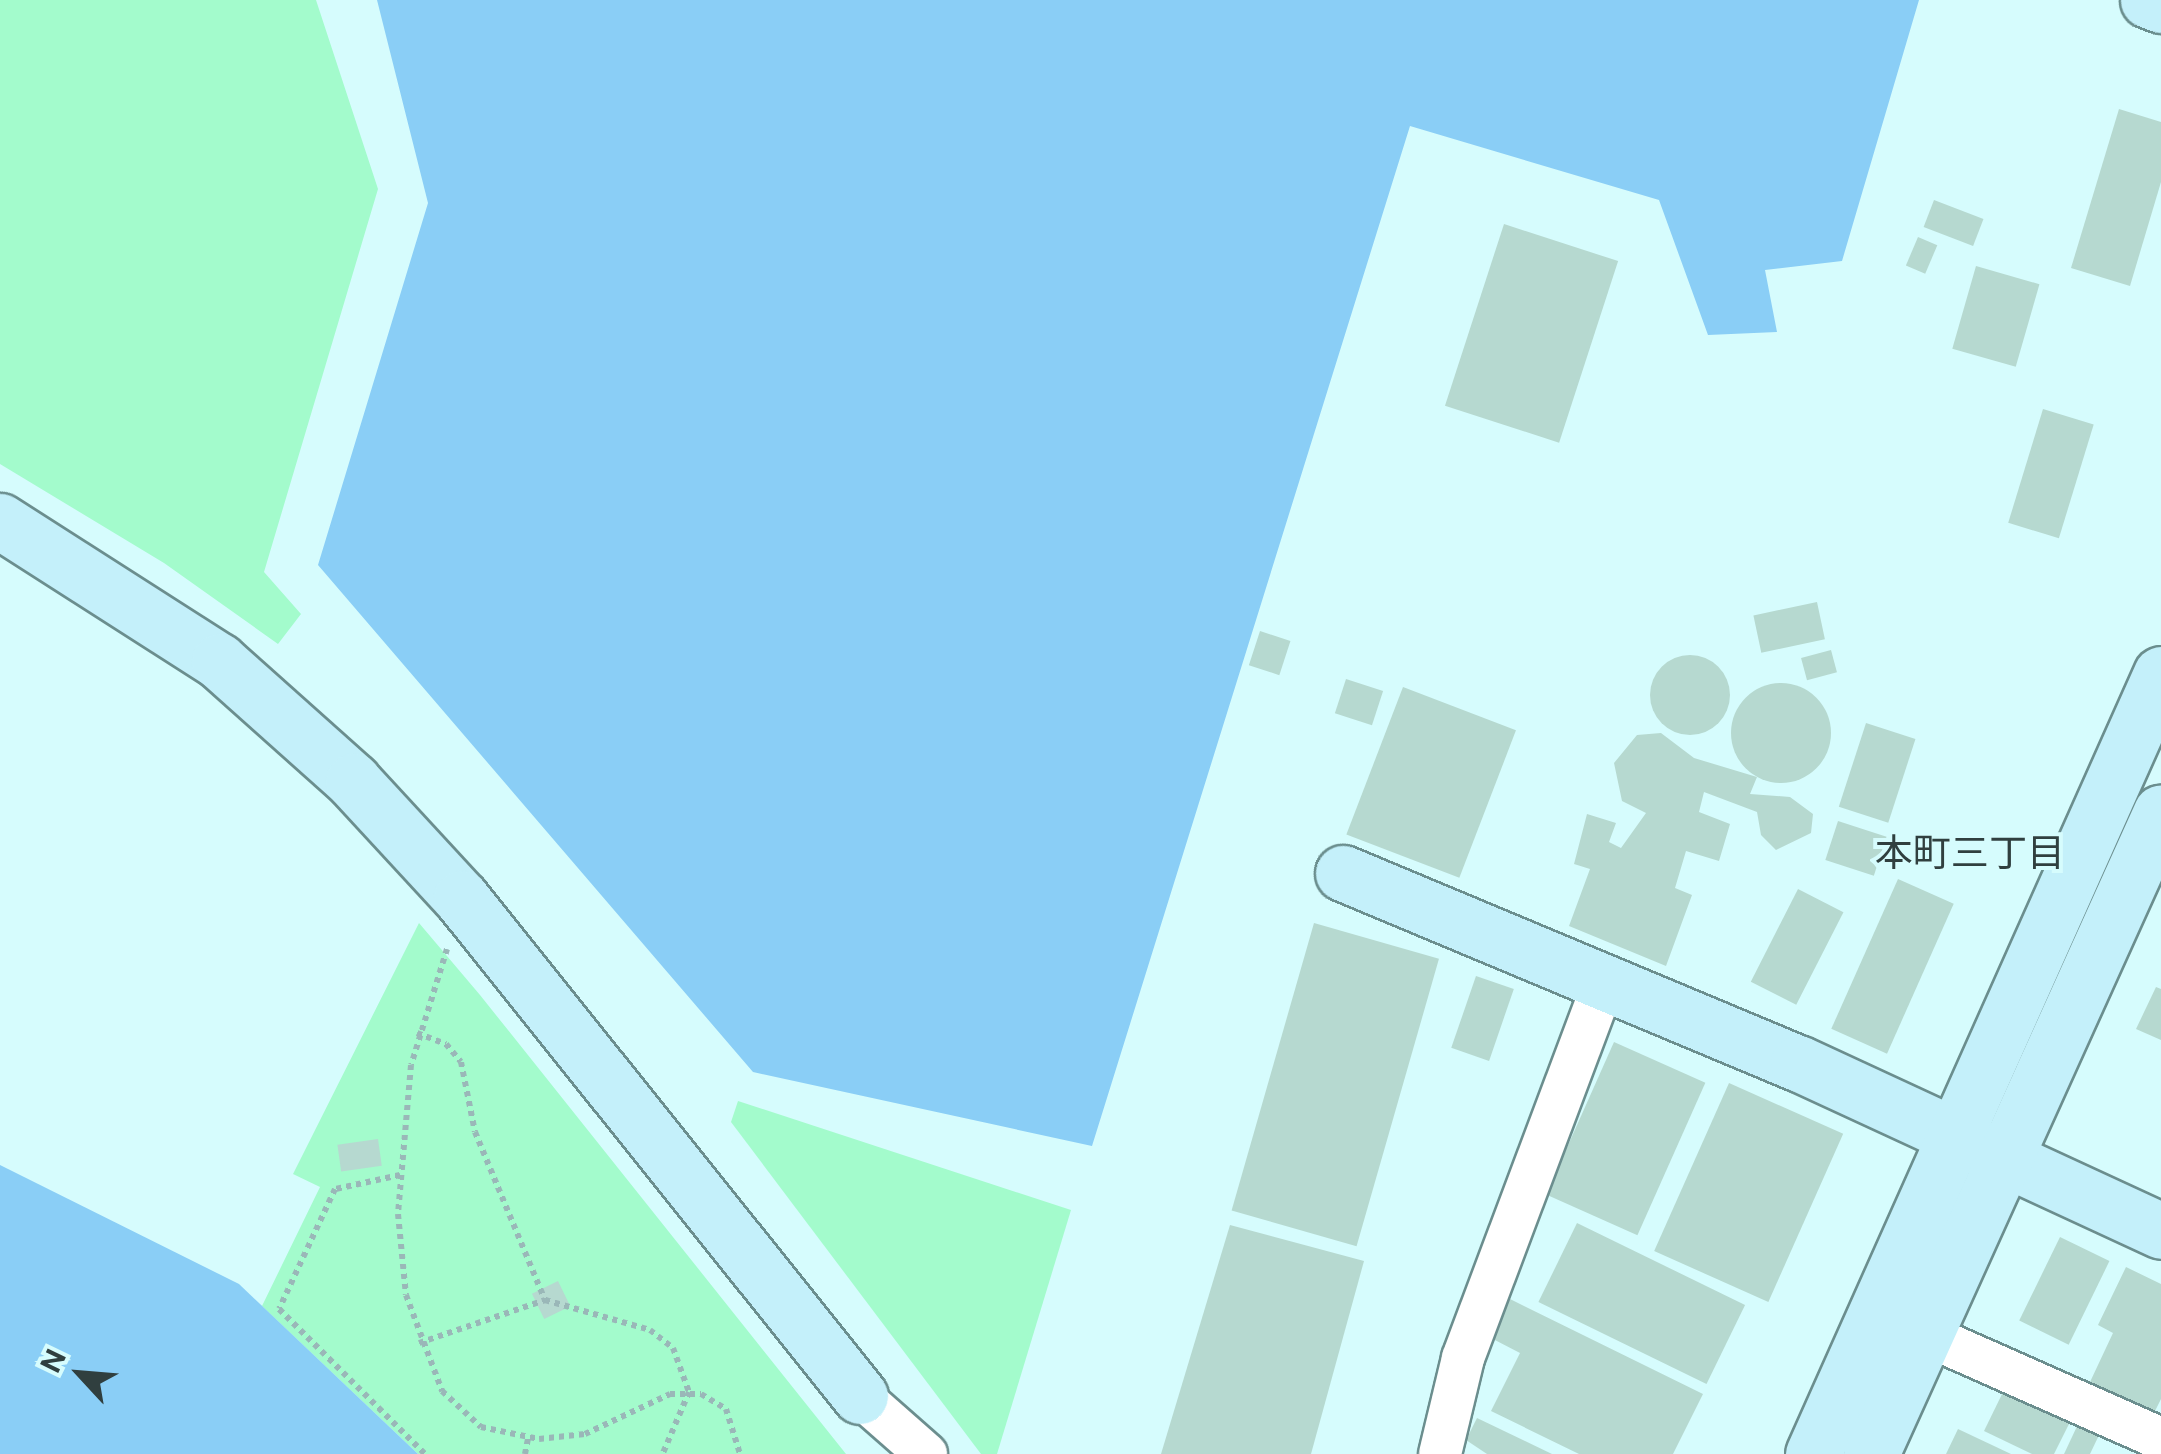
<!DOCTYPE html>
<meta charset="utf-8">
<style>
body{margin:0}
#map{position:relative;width:2161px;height:1454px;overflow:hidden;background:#d6fcfd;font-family:"Public Sans","Noto Sans JP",sans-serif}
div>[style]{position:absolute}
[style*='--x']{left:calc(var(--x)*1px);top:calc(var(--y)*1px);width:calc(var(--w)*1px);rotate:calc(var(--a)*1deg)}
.green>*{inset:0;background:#a3fbcc}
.water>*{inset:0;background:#8acef6}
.building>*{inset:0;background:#b6d9d0;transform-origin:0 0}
.round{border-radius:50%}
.path>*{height:6px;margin-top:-3px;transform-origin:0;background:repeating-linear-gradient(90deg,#9ab7b8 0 5px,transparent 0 10px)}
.roads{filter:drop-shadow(2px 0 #6b8e8e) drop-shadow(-2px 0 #6b8e8e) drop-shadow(0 2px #6b8e8e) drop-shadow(0 -2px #6b8e8e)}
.street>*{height:42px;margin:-21px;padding:0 21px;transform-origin:21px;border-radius:21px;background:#fff}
.secondary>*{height:55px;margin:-27.5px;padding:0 27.5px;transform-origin:27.5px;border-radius:27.5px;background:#c4f0fa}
span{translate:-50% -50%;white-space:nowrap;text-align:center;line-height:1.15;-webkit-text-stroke:8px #d6fcfd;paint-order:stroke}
.neighbourhood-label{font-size:38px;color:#303f3f}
.north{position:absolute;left:30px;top:1324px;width:100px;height:100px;-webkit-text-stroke:8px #d6fcfd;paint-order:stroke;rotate:296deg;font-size:28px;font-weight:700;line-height:40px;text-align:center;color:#303f3f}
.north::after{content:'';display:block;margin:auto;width:35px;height:45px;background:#303f3f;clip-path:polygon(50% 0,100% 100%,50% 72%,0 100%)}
</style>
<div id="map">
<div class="green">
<div style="clip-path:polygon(0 0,316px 0,378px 189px,264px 572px,301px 614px,278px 644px,164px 563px,0 464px)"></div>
<div style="clip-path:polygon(419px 923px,480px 995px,846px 1454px,418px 1454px,262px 1306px,320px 1187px,293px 1174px)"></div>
<div style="clip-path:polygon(738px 1101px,1071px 1210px,997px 1454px,981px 1454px,731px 1122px)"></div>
</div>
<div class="water">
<div style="clip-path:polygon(377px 0,1919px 0,1842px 261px,1765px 270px,1777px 332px,1708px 335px,1659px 200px,1410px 126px,1092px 1146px,753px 1072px,318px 565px,428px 203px)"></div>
<div style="clip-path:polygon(0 1165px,239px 1284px,418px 1454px,0 1454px)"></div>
</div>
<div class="building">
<div style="clip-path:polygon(2119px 109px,2161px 122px,2161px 182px,2130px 286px,2071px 268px)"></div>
<div style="left:1934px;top:200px;width:53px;height:29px;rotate:21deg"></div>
<div style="left:1504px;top:224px;width:120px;height:191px;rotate:18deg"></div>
<div style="left:1918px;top:237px;width:21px;height:31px;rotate:23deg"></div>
<div style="left:1976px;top:266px;width:66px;height:86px;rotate:16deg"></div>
<div style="left:2043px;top:409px;width:53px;height:119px;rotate:17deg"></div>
<div style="left:1817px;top:602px;width:38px;height:65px;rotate:78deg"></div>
<div style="left:1260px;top:631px;width:32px;height:36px;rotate:18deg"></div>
<div style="left:1831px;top:650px;width:23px;height:31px;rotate:75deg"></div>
<div class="round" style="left:1650px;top:655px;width:80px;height:80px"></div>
<div style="left:1346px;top:679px;width:39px;height:36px;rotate:18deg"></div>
<div class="round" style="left:1731px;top:683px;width:100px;height:100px"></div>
<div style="left:1403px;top:687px;width:121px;height:158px;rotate:21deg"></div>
<div style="left:1866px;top:723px;width:52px;height:88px;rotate:18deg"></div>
<div style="clip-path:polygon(1661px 733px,1694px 758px,1757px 777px,1750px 794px,1790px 797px,1813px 814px,1811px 833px,1776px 850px,1761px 835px,1757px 812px,1704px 792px,1699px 812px,1730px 824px,1719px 861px,1686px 851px,1675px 888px,1692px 895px,1666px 966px,1569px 926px,1590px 869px,1574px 864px,1587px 814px,1616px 823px,1609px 842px,1621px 848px,1646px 813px,1622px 801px,1614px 763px,1637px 735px)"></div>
<div style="left:1838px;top:821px;width:51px;height:41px;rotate:18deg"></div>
<div style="left:1898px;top:879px;width:61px;height:164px;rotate:24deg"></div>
<div style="left:1798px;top:889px;width:51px;height:104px;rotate:27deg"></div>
<div style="left:1314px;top:923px;width:130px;height:299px;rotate:16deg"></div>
<div style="left:1476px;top:976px;width:40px;height:76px;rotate:19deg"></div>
<div style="clip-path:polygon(2156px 987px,2161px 989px,2161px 1040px,2136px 1029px)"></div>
<div style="left:1614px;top:1042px;width:100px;height:167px;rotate:24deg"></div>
<div style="left:1729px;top:1083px;width:125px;height:184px;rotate:24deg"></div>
<div style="left:378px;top:1139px;width:27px;height:41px;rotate:82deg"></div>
<div style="left:1577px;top:1223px;width:187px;height:88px;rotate:26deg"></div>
<div style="clip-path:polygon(1230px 1225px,1364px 1261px,1311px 1454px,1161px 1454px)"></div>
<div style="left:2060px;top:1237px;width:55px;height:93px;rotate:26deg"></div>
<div style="clip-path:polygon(2126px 1267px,2161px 1284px,2161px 1399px,2154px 1413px,2090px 1382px,2113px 1333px,2098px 1325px)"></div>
<div style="left:558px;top:1281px;width:28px;height:29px;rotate:64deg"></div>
<div style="clip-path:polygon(1510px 1299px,1703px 1394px,1673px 1454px,1579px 1454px,1491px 1411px,1520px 1353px,1491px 1338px)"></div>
<div style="clip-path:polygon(2005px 1388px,2071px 1420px,2054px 1454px,2032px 1454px,1984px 1431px)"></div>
<div style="clip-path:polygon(1477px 1418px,1552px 1454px,1487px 1454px,1466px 1440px)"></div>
<div style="clip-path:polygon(2079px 1422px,2100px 1433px,2090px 1454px,2064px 1454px)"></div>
<div style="clip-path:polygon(1958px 1429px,2011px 1454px,1946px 1454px)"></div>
</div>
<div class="path">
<div style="--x:447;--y:949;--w:121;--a:107.2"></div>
<div style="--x:411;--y:1065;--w:150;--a:95"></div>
<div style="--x:398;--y:1214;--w:81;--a:84.4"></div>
<div style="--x:406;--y:1295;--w:103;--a:69.4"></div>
<div style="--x:442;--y:1391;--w:53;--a:42.7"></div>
<div style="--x:481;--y:1427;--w:59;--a:11.7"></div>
<div style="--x:539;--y:1439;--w:46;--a:-6.2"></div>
<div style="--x:585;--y:1434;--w:94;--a:-25.2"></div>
<div style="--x:670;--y:1394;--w:31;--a:0"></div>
<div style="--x:701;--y:1394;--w:29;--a:31"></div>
<div style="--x:726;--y:1409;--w:47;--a:72.7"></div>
<div style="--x:417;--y:1033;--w:31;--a:21"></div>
<div style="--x:446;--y:1044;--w:23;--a:50"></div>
<div style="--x:461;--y:1062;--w:71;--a:78.7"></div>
<div style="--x:475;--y:1132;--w:182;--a:67.4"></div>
<div style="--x:400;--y:1175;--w:66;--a:167.8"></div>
<div style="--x:335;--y:1189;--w:132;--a:115"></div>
<div style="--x:279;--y:1309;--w:206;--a:44.8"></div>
<div style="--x:419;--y:1343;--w:133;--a:-18.8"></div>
<div style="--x:545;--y:1300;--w:109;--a:15.9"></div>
<div style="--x:650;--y:1330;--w:29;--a:38"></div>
<div style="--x:673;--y:1348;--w:47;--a:70"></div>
<div style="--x:689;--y:1392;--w:66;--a:113.1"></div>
<div style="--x:525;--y:1454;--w:16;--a:-79"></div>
</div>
<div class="roads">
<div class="street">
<div style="--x:1929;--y:1336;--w:254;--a:23.9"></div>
<div style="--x:860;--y:1396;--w:88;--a:41.3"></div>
<div style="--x:1440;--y:1454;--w:99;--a:-76.5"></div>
<div style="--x:1463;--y:1358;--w:401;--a:-69.4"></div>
</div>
<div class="secondary">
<div style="--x:2148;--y:0;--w:14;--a:21"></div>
<div style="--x:0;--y:521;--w:260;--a:32.6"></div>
<div style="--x:219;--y:661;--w:180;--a:41.8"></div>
<div style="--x:353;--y:781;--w:159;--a:47.3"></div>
<div style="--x:461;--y:898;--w:638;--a:51.3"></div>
<div style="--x:1343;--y:873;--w:493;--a:22.7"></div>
<div style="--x:1798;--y:1063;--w:400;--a:24.8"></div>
<div style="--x:1813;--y:1454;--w:854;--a:-65.96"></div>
<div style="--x:1871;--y:1454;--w:704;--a:-65.69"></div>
</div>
</div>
<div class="neighbourhood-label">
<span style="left:1970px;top:853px">本町三丁目</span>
</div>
<div class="north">N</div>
</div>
